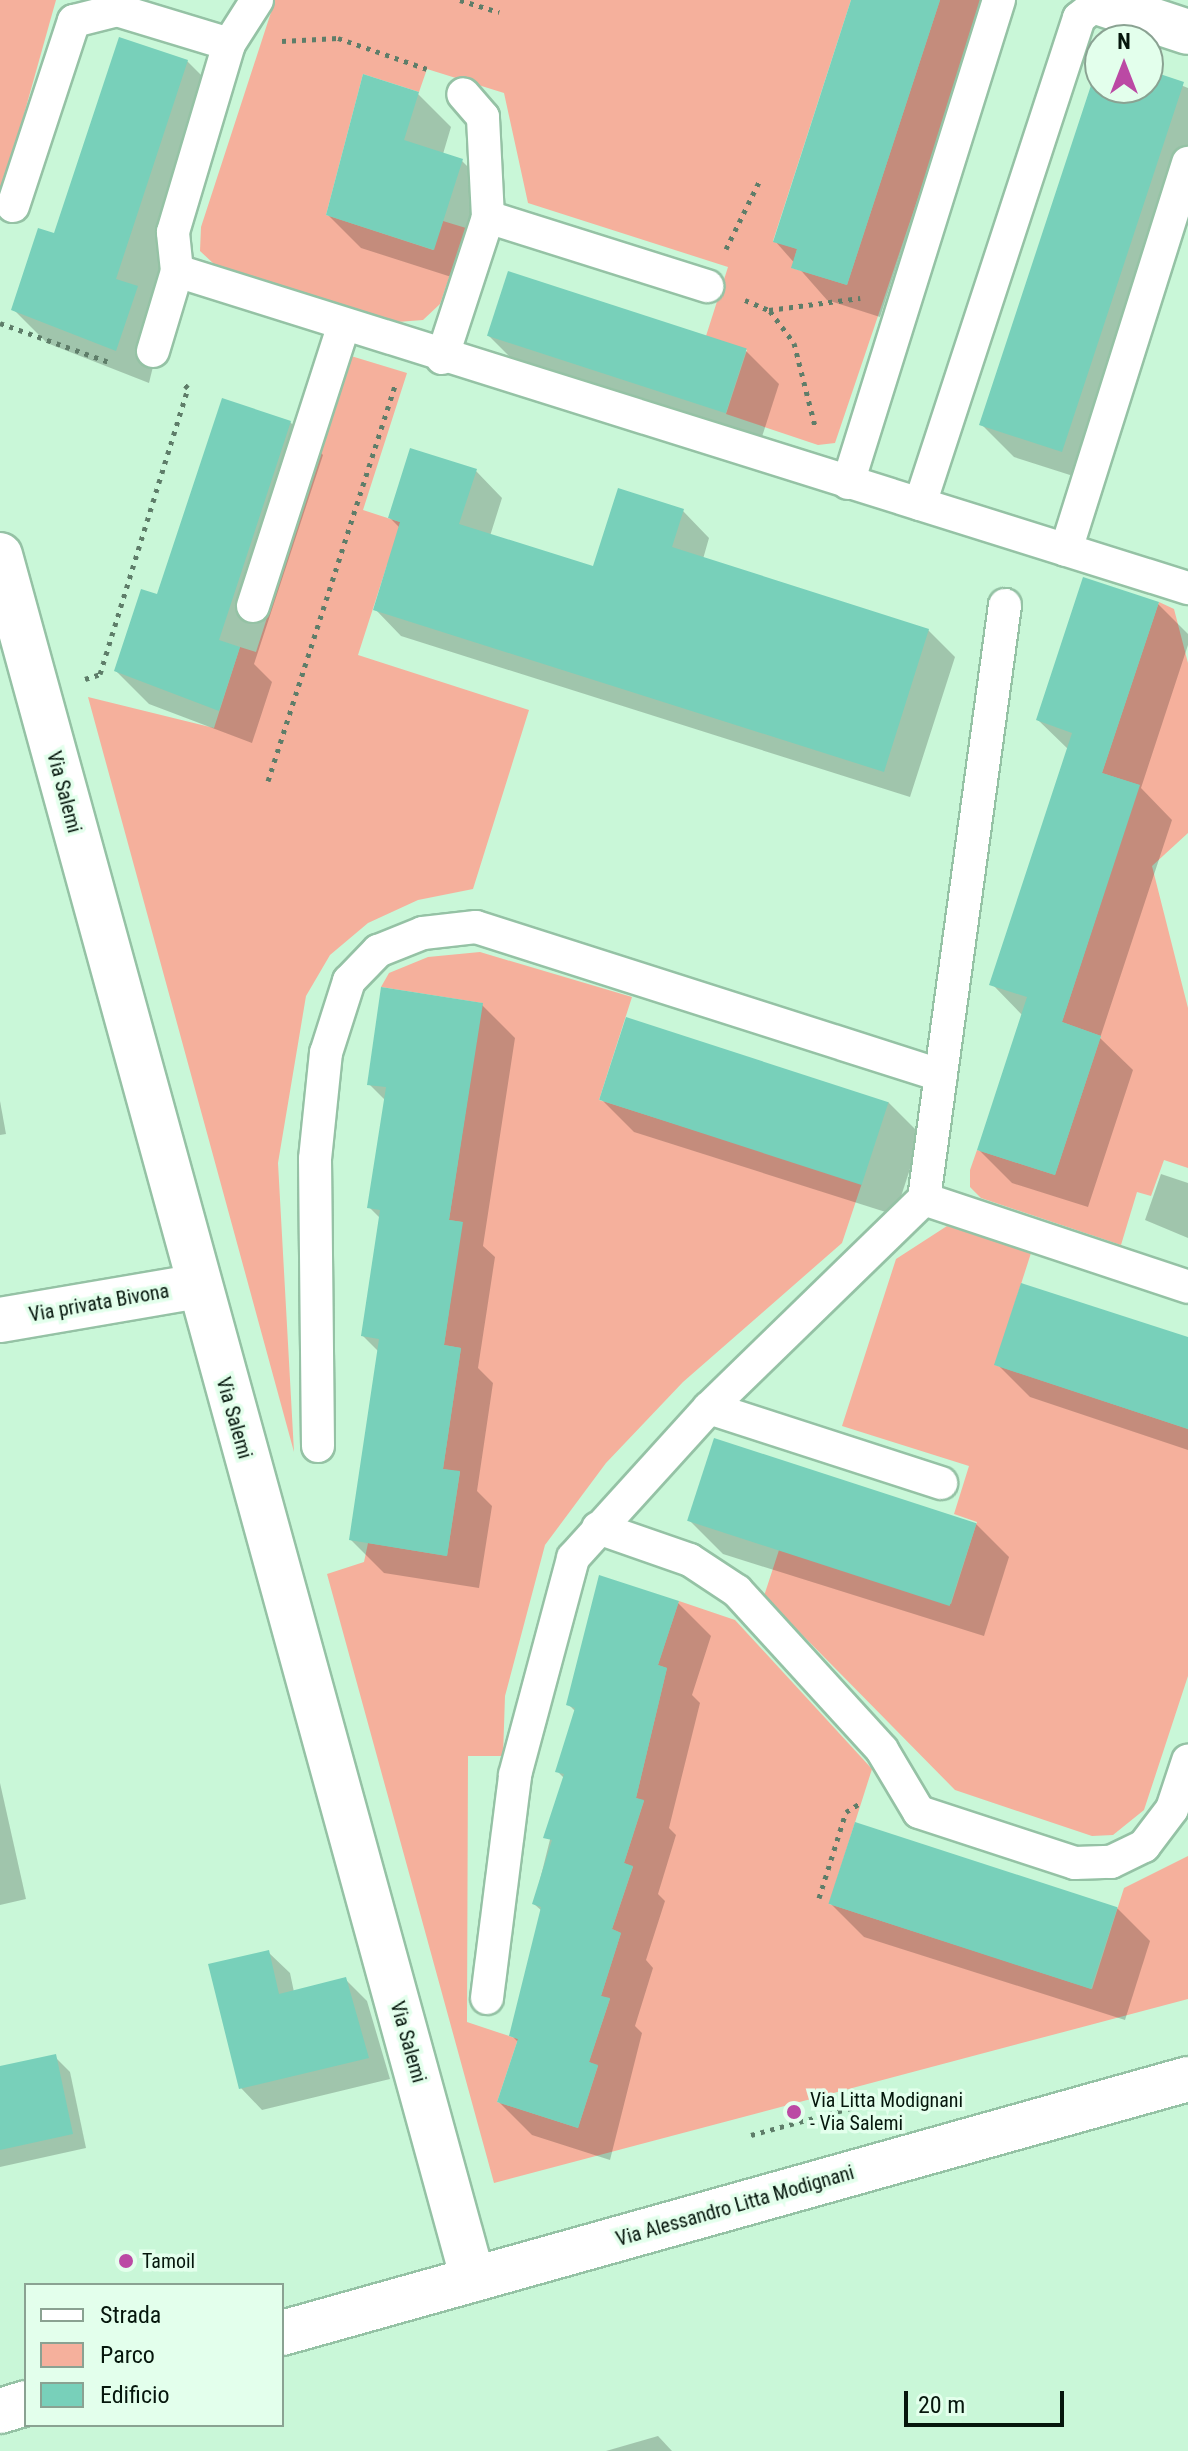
<!DOCTYPE html>
<style>
body{margin:0}
#map{position:relative;width:1188px;height:2451px;overflow:hidden;background:#c9f7d8;font-family:"Roboto Condensed",sans-serif}
div>[style]{position:absolute}
[style*='--x']{left:calc(var(--x)*1px);top:calc(var(--y)*1px);width:calc(var(--w)*1px);rotate:calc(var(--a)*1deg)}
.green>*{inset:0;background:#f5b09c}
.shadow>*{inset:0;background:#0003}
.building>*{inset:0;background:#78d0ba;transform-origin:0 0}
.path>*{height:5px;margin-top:-2.5px;transform-origin:0;background:repeating-linear-gradient(90deg,#5e7d69 0 4px,transparent 0 10px)}
.roads{filter:drop-shadow(2px 0 #95c2a5) drop-shadow(-2px 0 #95c2a5) drop-shadow(0 2px #95c2a5) drop-shadow(0 -2px #95c2a5)}
.lane>*{height:32px;margin:-16px;padding:0 16px;transform-origin:16px;border-radius:16px;background:#fff}
.street>*{height:44px;margin:-22px;padding:0 22px;transform-origin:22px;border-radius:22px;background:#fff}
.secondary>*{height:44px;margin:-22px;padding:0 22px;transform-origin:22px;border-radius:22px;background:#fff}
.dots>*{width:22px;height:22px;translate:-50% -50%;box-sizing:border-box;border:4px solid #e3ffec;border-radius:50%}
span{translate:-50% -50%;white-space:nowrap;text-align:center;line-height:1.15;-webkit-text-stroke:7px #e3ffec;paint-order:stroke}
.street-label{font-size:20px;color:#05160c}
.poi-label{font-size:20px;color:#05160c}
.left{translate:0 -50%;text-align:left}
.legend{position:absolute;left:24px;top:2283px;width:260px;height:144px;box-sizing:border-box;background:#e3ffec;border:2px solid #8aa292;margin:0;padding:10px 14px;list-style:none;font-size:24px;color:#05160c}
.legend li{display:flex;align-items:center;gap:16px;height:40px}
.legend b{width:40px;border:2px solid #8aa292}
.north{position:absolute;left:1084px;top:24px;width:80px;height:80px;box-sizing:border-box;background:#e3ffec;border:2px solid #8aa292;border-radius:50%;rotate:0deg;font-size:22px;font-weight:700;line-height:32px;text-align:center;color:#05160c}
.north::after{content:'';display:block;margin:auto;width:28px;height:36px;background:#bb49a4;clip-path:polygon(50% 0,100% 100%,50% 72%,0 100%)}
.scale{position:absolute;left:904px;top:2391px;width:160px;height:36px;box-sizing:border-box;border:4px solid #05160c;border-top:0;padding-left:10px;font-size:24px;line-height:28px;white-space:nowrap;color:#05160c;-webkit-text-stroke:6px #e3ffec;paint-order:stroke}
</style>
<div id="map">
<div class="green">
<div style="clip-path:polygon(0 0,56px 0,0 200px)"></div>
<div style="clip-path:polygon(275px 0,851px 0,773px 241px,797px 249px,792px 268px,847px 285px,940px 0,985px 0,835px 443px,818px 445px,726px 414px,747px 350px,706px 336px,728px 267px,528px 203px,504px 93px,427px 69px,419px 92px,363px 74px,326px 215px,433px 250px,443px 221px,466px 228px,440px 304px,423px 320px,397px 322px,214px 264px,200px 251px,201px 227px)"></div>
<div style="clip-path:polygon(351px 356px,407px 373px,363px 510px,415px 527px,387px 565px,358px 655px,529px 710px,473px 889px,418px 900px,368px 923px,330px 955px,306px 996px,278px 1163px,294px 1452px,88px 697px,214px 728px,240px 647px,256px 652px)"></div>
<div style="clip-path:polygon(1159px 602px,1174px 609px,1188px 663px,1188px 833px,1152px 866px,1188px 1008px,1188px 1168px,1164px 1160px,1151px 1196px,1137px 1192px,1121px 1245px,981px 1198px,970px 1187px,970px 1170px,977px 1150px,1055px 1175px,1101px 1036px,1062px 1022px,1139px 785px,1102px 773px)"></div>
<div style="clip-path:polygon(480px 952px,632px 997px,599px 1100px,862px 1183px,842px 1243px,683px 1382px,606px 1463px,545px 1545px,505px 1696px,503px 1756px,468px 1756px,467px 2022px,518px 2039px,497px 2102px,578px 2128px,598px 2066px,589px 2062px,610px 1999px,601px 1996px,621px 1933px,612px 1929px,633px 1867px,624px 1863px,644px 1801px,636px 1798px,667px 1668px,658px 1665px,679px 1601px,735px 1620px,872px 1769px,829px 1904px,1092px 1989px,1124px 1888px,1188px 1856px,1188px 1999px,494px 2183px,327px 1574px,364px 1562px,368px 1543px,447px 1556px,460px 1472px,443px 1469px,461px 1348px,444px 1345px,462px 1222px,449px 1220px,482px 1003px,381px 987px,389px 973px,428px 957px)"></div>
<div style="clip-path:polygon(947px 1226px,1031px 1253px,995px 1365px,1188px 1429px,1188px 1676px,1144px 1810px,1113px 1835px,1092px 1836px,955px 1790px,764px 1596px,779px 1550px,951px 1604px,977px 1522px,954px 1514px,969px 1466px,842px 1426px,896px 1259px)"></div>
</div>
<div class="shadow">
<div style="clip-path:polygon(853px 0,983px 0,880px 317px,827px 300px,775px 241px)"></div>
<div style="clip-path:polygon(187px 61px,220px 94px,149px 383px,47px 343px,14px 310px,56px 235px)"></div>
<div style="clip-path:polygon(1100px 64px,1100px 88px,1148px 88px,1148px 72px,1188px 88px,1188px 202px,1095px 483px,1014px 457px,981px 424px)"></div>
<div style="clip-path:polygon(365px 76px,418px 94px,451px 127px,443px 154px,462px 161px,495px 194px,467px 282px,361px 248px,328px 215px)"></div>
<div style="clip-path:polygon(509px 274px,746px 351px,779px 384px,759px 446px,522px 369px,489px 336px)"></div>
<div style="clip-path:polygon(290px 422px,323px 455px,254px 664px,272px 682px,252px 743px,149px 704px,116px 671px,158px 596px)"></div>
<div style="clip-path:polygon(476px 471px,502px 498px,490px 536px,594px 569px,683px 511px,709px 538px,703px 559px,928px 630px,955px 657px,910px 797px,401px 636px,375px 609px,400px 528px,390px 518px)"></div>
<div style="clip-path:polygon(1158px 604px,1188px 634px,1188px 645px,1141px 788px,1172px 820px,1100px 1038px,1133px 1070px,1088px 1207px,1012px 1183px,979px 1150px,1023px 1016px,992px 984px,1069px 750px,1038px 720px)"></div>
<div style="clip-path:polygon(482px 1005px,515px 1038px,483px 1246px,495px 1257px,478px 1368px,493px 1383px,477px 1491px,492px 1506px,479px 1588px,384px 1573px,351px 1540px,379px 1352px,363px 1336px,381px 1219px,369px 1207px,386px 1101px,369px 1084px)"></div>
<div style="clip-path:polygon(601px 1099px,888px 1102px,921px 1135px,895px 1215px,634px 1132px)"></div>
<div style="clip-path:polygon(0 1101px,6px 1134px,0 1135px)"></div>
<div style="clip-path:polygon(1161px 1174px,1188px 1183px,1188px 1238px,1145px 1220px)"></div>
<div style="clip-path:polygon(1188px 1340px,1188px 1450px,1030px 1397px,997px 1364px)"></div>
<div style="clip-path:polygon(690px 1521px,976px 1524px,1009px 1557px,984px 1636px,723px 1554px)"></div>
<div style="clip-path:polygon(678px 1603px,711px 1636px,692px 1695px,700px 1703px,669px 1828px,676px 1835px,658px 1894px,665px 1901px,646px 1960px,653px 1968px,635px 2026px,642px 2033px,610px 2160px,532px 2135px,499px 2102px,519px 2043px,511px 2035px,542px 1911px,534px 1904px,565px 1779px,557px 1771px,576px 1712px,568px 1704px)"></div>
<div style="clip-path:polygon(0 1783px,26px 1899px,0 1905px)"></div>
<div style="clip-path:polygon(831px 1904px,1117px 1908px,1150px 1941px,1125px 2020px,864px 1937px)"></div>
<div style="clip-path:polygon(268px 1952px,290px 1973px,294px 1992px,345px 1979px,367px 2001px,390px 2079px,262px 2110px,241px 2088px)"></div>
<div style="clip-path:polygon(55px 2057px,70px 2072px,86px 2148px,0 2167px,0 2068px)"></div>
<div style="clip-path:polygon(658px 2436px,672px 2451px,606px 2451px)"></div>
</div>
<div class="building">
<div style="clip-path:polygon(851px 0,940px 0,847px 285px,791px 268px,797px 249px,773px 242px)"></div>
<div style="clip-path:polygon(119px 37px,188px 60px,116px 279px,138px 286px,116px 351px,11px 310px,38px 228px,54px 233px)"></div>
<div style="clip-path:polygon(1100px 58px,1100px 88px,1148px 88px,1148px 70px,1184px 82px,1062px 452px,979px 425px)"></div>
<div style="clip-path:polygon(363px 74px,419px 92px,404px 140px,463px 159px,434px 250px,326px 215px)"></div>
<div style="left:508px;top:271px;width:251px;height:68px;rotate:18deg"></div>
<div style="clip-path:polygon(222px 398px,291px 421px,219px 640px,240px 647px,219px 711px,114px 671px,141px 589px,157px 594px)"></div>
<div style="clip-path:polygon(410px 448px,477px 469px,459px 524px,593px 566px,618px 488px,684px 509px,672px 547px,929px 629px,884px 772px,373px 610px,400px 522px,388px 518px)"></div>
<div style="clip-path:polygon(1083px 577px,1159px 602px,1102px 773px,1140px 785px,1062px 1022px,1101px 1036px,1055px 1175px,977px 1150px,1027px 997px,989px 985px,1072px 733px,1036px 720px)"></div>
<div style="clip-path:polygon(381px 987px,483px 1003px,449px 1220px,463px 1222px,444px 1345px,461px 1348px,443px 1469px,460px 1471px,447px 1556px,349px 1540px,379px 1339px,361px 1336px,380px 1210px,367px 1208px,386px 1087px,367px 1085px)"></div>
<div style="left:626px;top:1017px;width:276px;height:87px;rotate:18deg"></div>
<div style="clip-path:polygon(1021px 1283px,1188px 1337px,1188px 1429px,994px 1365px)"></div>
<div style="left:714px;top:1438px;width:276px;height:87px;rotate:18deg"></div>
<div style="clip-path:polygon(599px 1575px,679px 1601px,658px 1665px,667px 1668px,636px 1798px,644px 1800px,624px 1863px,633px 1866px,612px 1929px,621px 1933px,601px 1996px,610px 1998px,589px 2062px,598px 2065px,578px 2128px,497px 2102px,518px 2039px,509px 2036px,541px 1907px,532px 1904px,552px 1840px,543px 1838px,564px 1774px,555px 1772px,575px 1708px,566px 1705px)"></div>
<div style="left:855px;top:1822px;width:276px;height:86px;rotate:18deg"></div>
<div style="clip-path:polygon(269px 1950px,279px 1994px,346px 1977px,369px 2058px,239px 2089px,208px 1964px)"></div>
<div style="clip-path:polygon(56px 2054px,73px 2134px,0 2150px,0 2066px)"></div>
</div>
<div class="path">
<div style="--x:460;--y:0;--w:41;--a:17.1"></div>
<div style="--x:282;--y:41;--w:56;--a:-3.1"></div>
<div style="--x:338;--y:38;--w:94;--a:19.2"></div>
<div style="--x:726;--y:249;--w:79;--a:-63.8"></div>
<div style="--x:745;--y:300;--w:26;--a:23"></div>
<div style="--x:769;--y:310;--w:92;--a:-7.5"></div>
<div style="--x:770;--y:311;--w:40;--a:53"></div>
<div style="--x:794;--y:343;--w:86;--a:75.8"></div>
<div style="--x:0;--y:323;--w:119;--a:19.7"></div>
<div style="--x:85;--y:679;--w:16;--a:-18"></div>
<div style="--x:100;--y:674;--w:299;--a:-72.9"></div>
<div style="--x:188;--y:388;--w:7;--a:-135"></div>
<div style="--x:268;--y:781;--w:416;--a:-72.2"></div>
<div style="--x:819;--y:1898;--w:90;--a:-72.6"></div>
<div style="--x:846;--y:1812;--w:19;--a:-32"></div>
<div style="--x:751;--y:2135;--w:123;--a:-15.1"></div>
</div>
<div class="roads">
<div class="lane">
<div style="--x:13;--y:206;--w:195;--a:-71.8"></div>
<div style="--x:74;--y:21;--w:44;--a:-14.3"></div>
<div style="--x:117;--y:10;--w:117;--a:16.9"></div>
<div style="--x:488;--y:217;--w:230;--a:17.5"></div>
<div style="--x:177;--y:271;--w:1060;--a:17.41"></div>
<div style="--x:153;--y:351;--w:84;--a:-73.3"></div>
<div style="--x:177;--y:271;--w:39;--a:-96"></div>
<div style="--x:173;--y:232;--w:196;--a:-73.4"></div>
<div style="--x:229;--y:44;--w:52;--a:-57.5"></div>
<div style="--x:442;--y:358;--w:148;--a:-71.9"></div>
<div style="--x:488;--y:217;--w:100;--a:-92.9"></div>
<div style="--x:483;--y:117;--w:30;--a:-131"></div>
<div style="--x:848;--y:483;--w:506;--a:-72.64"></div>
<div style="--x:920;--y:504;--w:511;--a:-71.88"></div>
<div style="--x:1079;--y:18;--w:29;--a:-38"></div>
<div style="--x:1066;--y:550;--w:406;--a:-72.5"></div>
<div style="--x:1005;--y:605;--w:599;--a:97.77"></div>
<div style="--x:924;--y:1199;--w:278;--a:18.4"></div>
<div style="--x:253;--y:606;--w:293;--a:-72.1"></div>
<div style="--x:709;--y:1408;--w:244;--a:17.9"></div>
<div style="--x:318;--y:1446;--w:287;--a:-90.6"></div>
<div style="--x:315;--y:1159;--w:107;--a:-84.1"></div>
<div style="--x:326;--y:1053;--w:76;--a:-72.3"></div>
<div style="--x:349;--y:981;--w:42;--a:-46"></div>
<div style="--x:378;--y:951;--w:48;--a:-21.8"></div>
<div style="--x:423;--y:933;--w:53;--a:-6.5"></div>
<div style="--x:476;--y:927;--w:488;--a:17.7"></div>
<div style="--x:598;--y:1528;--w:97;--a:19.2"></div>
<div style="--x:690;--y:1560;--w:56;--a:33.4"></div>
<div style="--x:737;--y:1591;--w:215;--a:47.6"></div>
<div style="--x:882;--y:1750;--w:72;--a:59.2"></div>
<div style="--x:919;--y:1812;--w:164;--a:18.1"></div>
<div style="--x:1075;--y:1863;--w:36;--a:-2"></div>
<div style="--x:1111;--y:1862;--w:37;--a:-26"></div>
<div style="--x:1144;--y:1846;--w:46;--a:-52.9"></div>
<div style="--x:1172;--y:1809;--w:51;--a:-71.6"></div>
<div style="--x:487;--y:1998;--w:225;--a:-82.8"></div>
<div style="--x:515;--y:1775;--w:225;--a:-75"></div>
<div style="--x:573;--y:1558;--w:202;--a:-47.8"></div>
<div style="--x:709;--y:1408;--w:300;--a:-44.2"></div>
</div>
<div class="street">
<div style="--x:1103;--y:4;--w:89;--a:18.2"></div>
<div style="--x:0;--y:555;--w:1788;--a:74.66"></div>
<div style="--x:0;--y:1320;--w:201;--a:-9.7"></div>
</div>
<div class="secondary">
<div style="--x:282;--y:2333;--w:941;--a:-15.66"></div>
<div style="--x:0;--y:2411;--w:27;--a:-17"></div>
</div>
</div>
<div class="dots">
<div style="left:794px;top:2112px;background:#bb49a4"></div>
<div style="left:126px;top:2261px;background:#bb49a4"></div>
</div>
<div class="street-label">
<span style="left:64px;top:792px;rotate:75deg">Via Salemi</span>
<span style="left:99px;top:1303px;rotate:-10deg">Via privata Bivona</span>
<span style="left:234px;top:1418px;rotate:74deg">Via Salemi</span>
<span style="left:408px;top:2042px;rotate:74deg">Via Salemi</span>
<span style="left:735px;top:2206px;rotate:-16deg">Via Alessandro Litta Modignani</span>
</div>
<div class="poi-label">
<span class="left" style="left:810px;top:2112px">Via Litta Modignani<br>- Via Salemi</span>
<span class="left" style="left:142px;top:2261px">Tamoil</span>
</div>
<ul class="legend">
<li><b style="height:10px;background:#fff"></b>Strada</li>
<li><b style="height:22px;background:#f5b09c"></b>Parco</li>
<li><b style="height:22px;background:#78d0ba"></b>Edificio</li>
</ul>
<div class="north">N</div>
<div class="scale">20 m</div>
</div>
